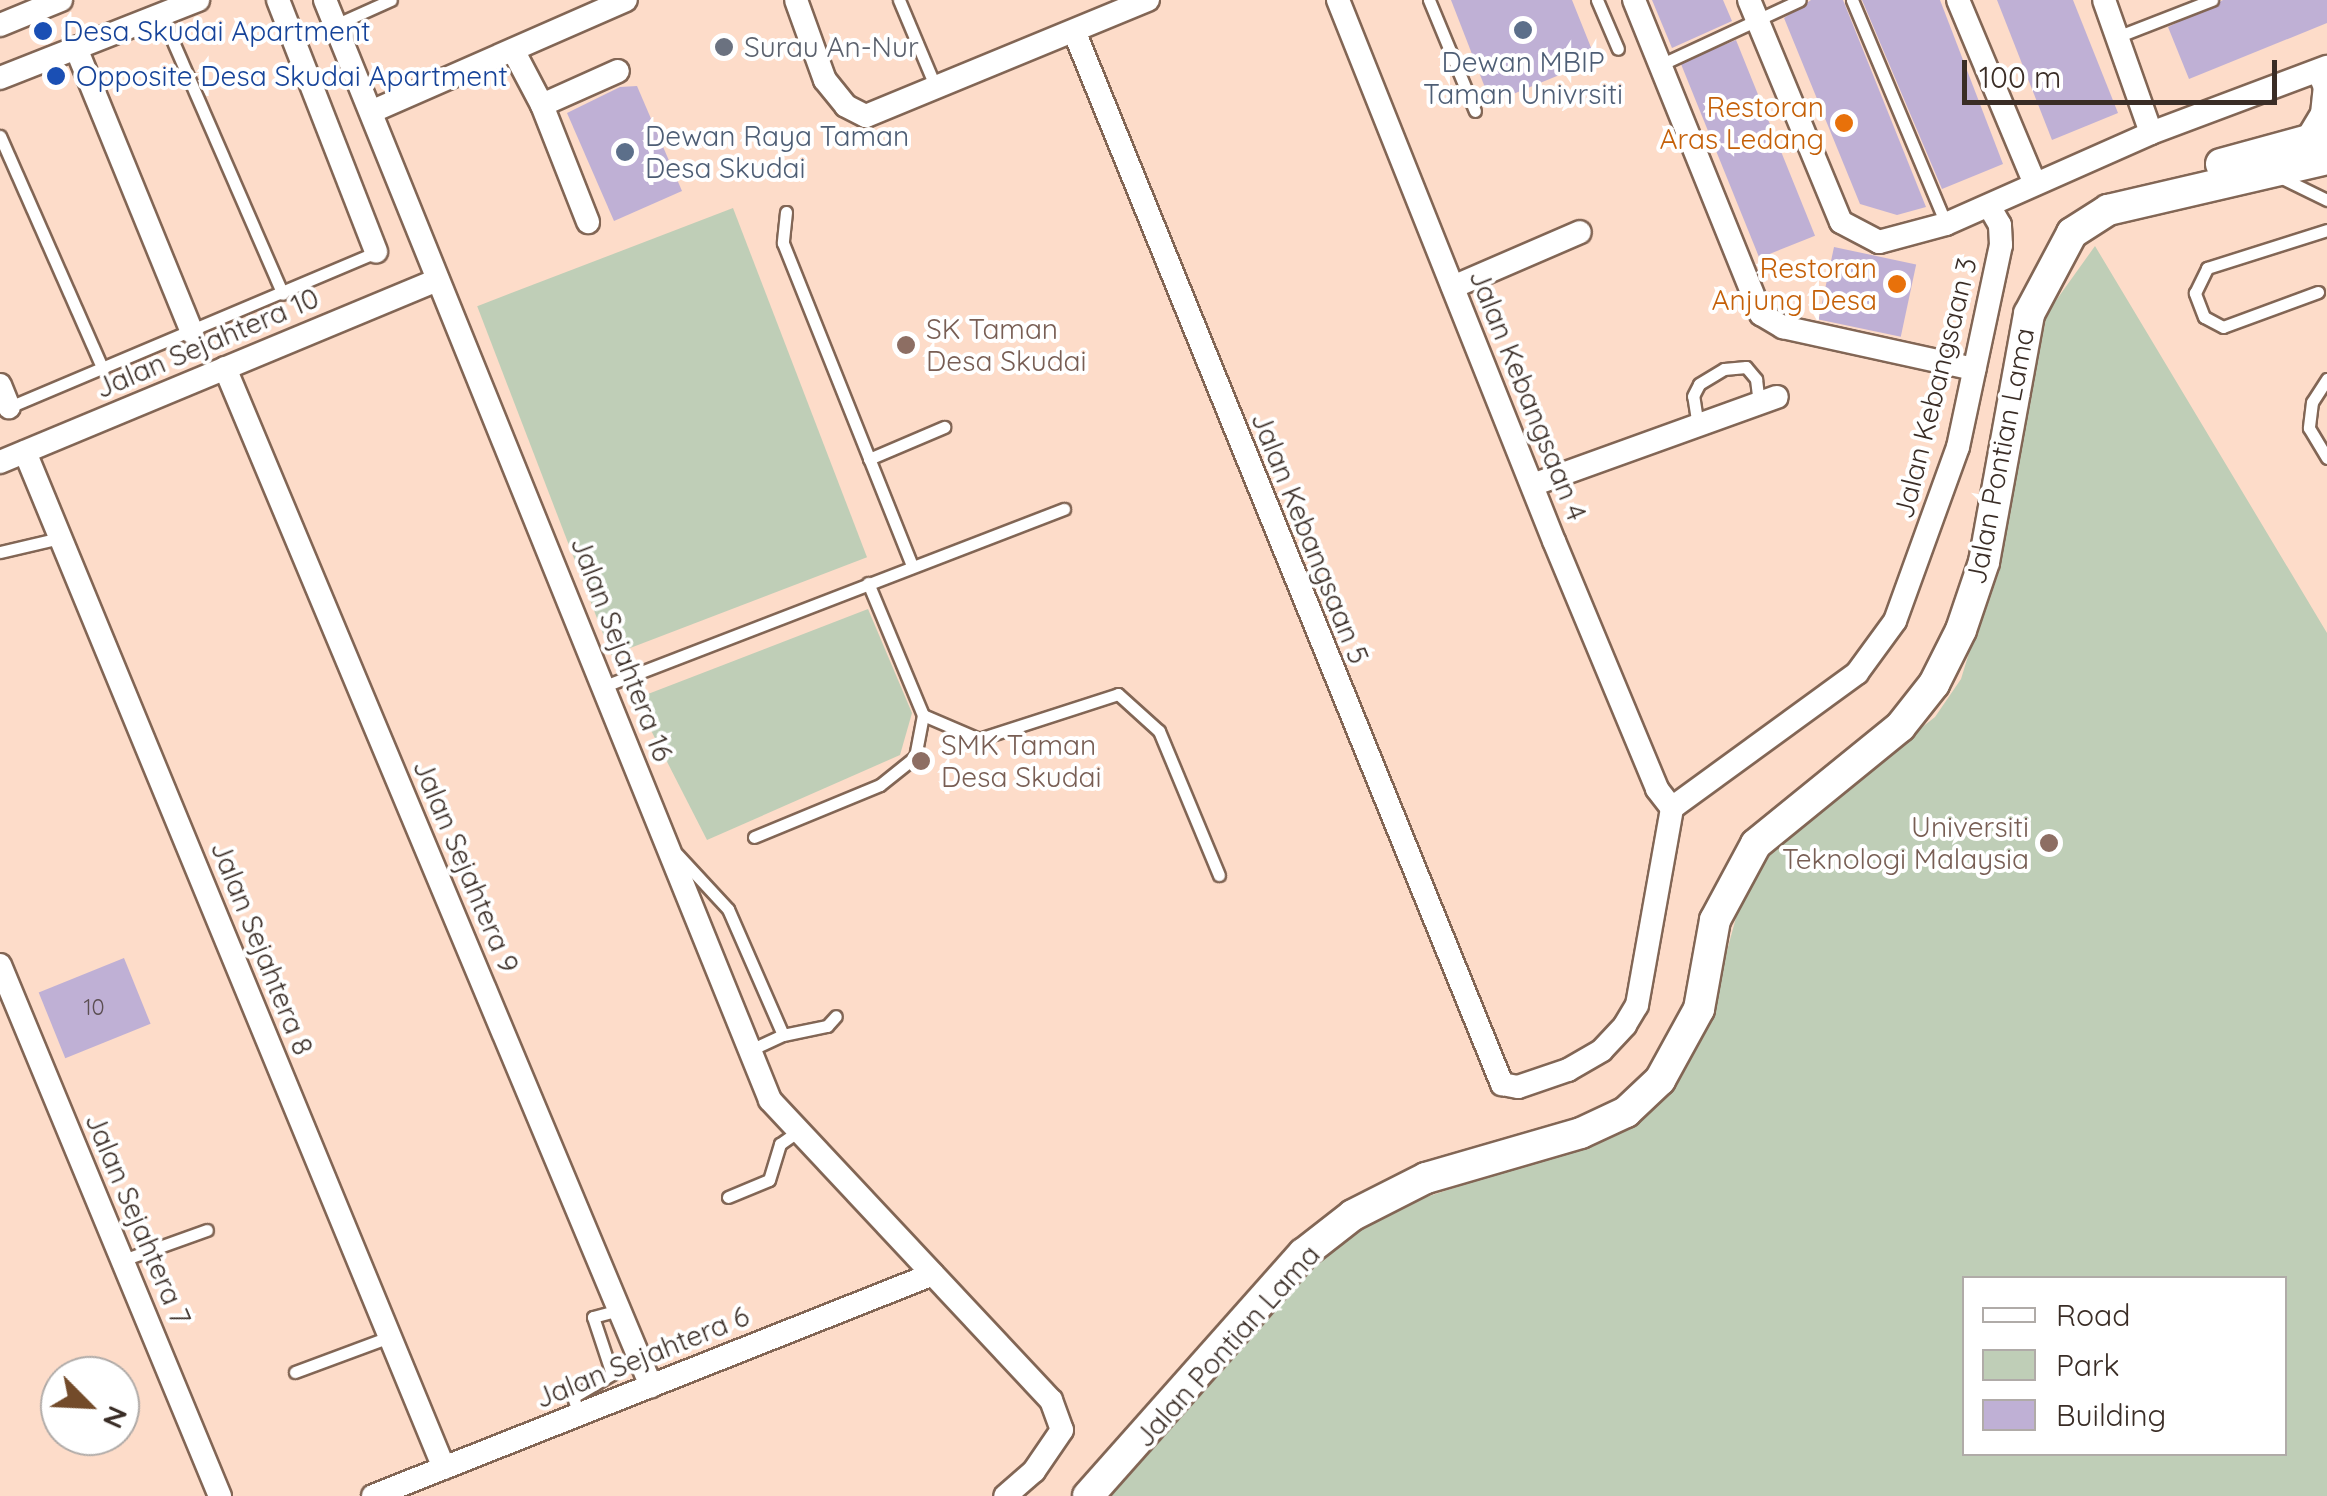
<!DOCTYPE html>
<style>
body{margin:0}
#map{position:relative;width:2327px;height:1496px;overflow:hidden;background:#fddcc9;font-family:Quicksand,sans-serif}
div>[style]{position:absolute}
[style*='--x']{left:calc(var(--x)*1px);top:calc(var(--y)*1px);width:calc(var(--w)*1px);rotate:calc(var(--a)*1deg)}
.green>*{inset:0;background:#bfceb7;transform-origin:0 0}
.building>*{inset:0;background:#bfb0d5;transform-origin:0 0}
.roads{filter:drop-shadow(2px 0 #826655) drop-shadow(-2px 0 #826655) drop-shadow(0 2px #826655) drop-shadow(0 -2px #826655)}
.lane>*{height:11px;margin:-5.5px;padding:0 5.5px;transform-origin:5.5px;border-radius:5.5px;background:#fff}
.street>*{height:22px;margin:-11px;padding:0 11px;transform-origin:11px;border-radius:11px;background:#fff}
.secondary>*{height:30px;margin:-15px;padding:0 15px;transform-origin:15px;border-radius:15px;background:#fff}
.dots>*{width:28px;height:28px;translate:-50% -50%;box-sizing:border-box;border:5px solid #fff;border-radius:50%}
span{translate:-50% -50%;white-space:nowrap;text-align:center;line-height:1.15;-webkit-text-stroke:8px #fff;paint-order:stroke}
.number-label{font-size:22px;color:#5b4e52}
.number-label span{-webkit-text-stroke-width:0}
.transit-label{font-size:28px;color:#164399}
.left{translate:0 -50%;text-align:left}
.worship-label{font-size:28px;color:#5b616d}
.service-label{font-size:28px;color:#4e5e75}
.food-label{font-size:28px;color:#c56008}
.right{translate:-100% -50%;text-align:right}
.education-label{font-size:28px;color:#785e54}
.street-label{font-size:28px;color:#3a2d26}
.legend{position:absolute;left:1962px;top:1276px;width:325px;height:180px;box-sizing:border-box;background:#fff;border:2px solid #b0aba8;margin:0;padding:12px 18px;list-style:none;font-size:30px;color:#3a2d26}
.legend li{display:flex;align-items:center;gap:20px;height:50px}
.legend b{width:50px;border:2px solid #b0aba8}
.north{position:absolute;left:40px;top:1356px;width:100px;height:100px;box-sizing:border-box;background:#fff;border:2px solid #b0aba8;border-radius:50%;rotate:114deg;font-size:28px;font-weight:700;line-height:40px;text-align:center;color:#3a2d26}
.north::after{content:'';display:block;margin:auto;width:35px;height:45px;background:#734b2a;clip-path:polygon(50% 0,100% 100%,50% 72%,0 100%)}
.scale{position:absolute;left:1962px;top:60px;width:315px;height:45px;box-sizing:border-box;border:5px solid #3a2d26;border-top:0;padding-left:12px;font-size:30px;line-height:35px;white-space:nowrap;color:#3a2d26;-webkit-text-stroke:8px #fff;paint-order:stroke}
</style>
<div id="map">
<div class="green">
<div style="left:733px;top:208px;width:374px;height:274px;rotate:69deg"></div>
<div style="clip-path:polygon(evenodd,2095px 246px,2327px 633px,2327px 1496px,1104px 1496px,1334px 1242px,1399px 1206px,1615px 1135px,1659px 1104px,1682px 1076px,1704px 1035px,1746px 881px,1760px 854px,1935px 717px,1961px 679px,2000px 552px,2047px 313px,2095px 246px,1964px 1278px,2284px 1278px,2284px 1454px,1964px 1454px,1964px 1278px)"></div>
<div style="clip-path:polygon(868px 609px,912px 713px,900px 755px,707px 840px,635px 699px)"></div>
</div>
<div class="building">
<div style="clip-path:polygon(1451px 0,1572px 0,1596px 60px,1491px 103px)"></div>
<div style="clip-path:polygon(1652px 0,1723px 0,1732px 21px,1672px 48px)"></div>
<div style="clip-path:polygon(1811px 0,1843px 0,1926px 207px,1897px 215px,1860px 204px,1784px 18px)"></div>
<div style="clip-path:polygon(1862px 0,1940px 0,2003px 164px,1942px 189px)"></div>
<div style="clip-path:polygon(1997px 0,2073px 0,2118px 113px,2052px 140px)"></div>
<div style="clip-path:polygon(2223px 0,2327px 0,2327px 23px,2189px 79px,2168px 27px)"></div>
<div style="left:1736px;top:40px;width:211px;height:60px;rotate:68deg"></div>
<div style="clip-path:polygon(637px 86px,682px 191px,614px 221px,567px 113px,620px 87px)"></div>
<div style="left:1834px;top:247px;width:84px;height:74px;rotate:12deg"></div>
<div style="left:124px;top:958px;width:71px;height:92px;rotate:68deg"></div>
</div>
<div class="roads">
<div class="lane">
<div style="--x:899;--y:0;--w:95;--a:67.2"></div>
<div style="--x:1429;--y:0;--w:120;--a:67.5"></div>
<div style="--x:1597;--y:0;--w:53;--a:66.8"></div>
<div style="--x:1852;--y:0;--w:243;--a:67.2"></div>
<div style="--x:161;--y:14;--w:305;--a:66.5"></div>
<div style="--x:335;--y:25;--w:61;--a:-24.1"></div>
<div style="--x:2117;--y:37;--w:102;--a:-21.3"></div>
<div style="--x:1660;--y:65;--w:154;--a:-24.9"></div>
<div style="--x:0;--y:136;--w:255;--a:66.2"></div>
<div style="--x:2282;--y:178;--w:50;--a:26.1"></div>
<div style="--x:786;--y:212;--w:31;--a:96"></div>
<div style="--x:783;--y:243;--w:347;--a:68.2"></div>
<div style="--x:2318;--y:292;--w:101;--a:159.8"></div>
<div style="--x:2223;--y:327;--w:21;--a:-152"></div>
<div style="--x:2204;--y:317;--w:26;--a:-111"></div>
<div style="--x:2195;--y:293;--w:28;--a:-64"></div>
<div style="--x:2207;--y:268;--w:126;--a:-17.6"></div>
<div style="--x:2327;--y:379;--w:27;--a:123"></div>
<div style="--x:2312;--y:402;--w:26;--a:97"></div>
<div style="--x:2309;--y:428;--w:35;--a:59"></div>
<div style="--x:7;--y:408;--w:401;--a:-22.9"></div>
<div style="--x:1698;--y:426;--w:30;--a:-99"></div>
<div style="--x:1693;--y:396;--w:13;--a:-63"></div>
<div style="--x:1699;--y:384;--w:29;--a:-31"></div>
<div style="--x:1724;--y:369;--w:22;--a:-5"></div>
<div style="--x:1746;--y:367;--w:16;--a:50"></div>
<div style="--x:1756;--y:379;--w:24;--a:83"></div>
<div style="--x:869;--y:459;--w:82;--a:-23.1"></div>
<div style="--x:0;--y:552;--w:62;--a:-13.1"></div>
<div style="--x:605;--y:686;--w:492;--a:-21.1"></div>
<div style="--x:923;--y:715;--w:61;--a:23.2"></div>
<div style="--x:979;--y:739;--w:146;--a:-17.9"></div>
<div style="--x:1118;--y:694;--w:55;--a:42.1"></div>
<div style="--x:1159;--y:731;--w:156;--a:67.4"></div>
<div style="--x:754;--y:837;--w:136;--a:-22.4"></div>
<div style="--x:880;--y:785;--w:45;--a:-38.7"></div>
<div style="--x:915;--y:757;--w:43;--a:-79.2"></div>
<div style="--x:923;--y:715;--w:143;--a:-112.6"></div>
<div style="--x:677;--y:854;--w:75;--a:47.2"></div>
<div style="--x:728;--y:909;--w:137;--a:66.4"></div>
<div style="--x:783;--y:1035;--w:45;--a:-11.6"></div>
<div style="--x:827;--y:1026;--w:13;--a:-48"></div>
<div style="--x:746;--y:1052;--w:41;--a:-24.7"></div>
<div style="--x:728;--y:1197;--w:44;--a:-22.5"></div>
<div style="--x:769;--y:1180;--w:38;--a:-73"></div>
<div style="--x:780;--y:1144;--w:19;--a:-35"></div>
<div style="--x:123;--y:1260;--w:89;--a:-19.7"></div>
<div style="--x:295;--y:1372;--w:100;--a:-20.4"></div>
<div style="--x:579;--y:1415;--w:19;--a:-108"></div>
<div style="--x:573;--y:1397;--w:45;--a:-30.5"></div>
<div style="--x:612;--y:1374;--w:60;--a:-108.4"></div>
<div style="--x:593;--y:1317;--w:27;--a:-15"></div>
</div>
<div class="street">
<div style="--x:278;--y:0;--w:270;--a:68.7"></div>
<div style="--x:325;--y:0;--w:1187;--a:67.97"></div>
<div style="--x:770;--y:1100;--w:411;--a:46.9"></div>
<div style="--x:1051;--y:1400;--w:32;--a:70"></div>
<div style="--x:1062;--y:1430;--w:50;--a:124.3"></div>
<div style="--x:1034;--y:1471;--w:38;--a:139"></div>
<div style="--x:796;--y:0;--w:85;--a:70.1"></div>
<div style="--x:825;--y:80;--w:33;--a:51"></div>
<div style="--x:846;--y:106;--w:22;--a:27"></div>
<div style="--x:866;--y:116;--w:305;--a:-22.4"></div>
<div style="--x:1338;--y:0;--w:583;--a:68.24"></div>
<div style="--x:1554;--y:541;--w:269;--a:67.4"></div>
<div style="--x:1657;--y:789;--w:24;--a:52"></div>
<div style="--x:1634;--y:0;--w:339;--a:68"></div>
<div style="--x:1761;--y:314;--w:26;--a:31"></div>
<div style="--x:1783;--y:327;--w:196;--a:12.4"></div>
<div style="--x:1749;--y:0;--w:240;--a:67.5"></div>
<div style="--x:1841;--y:222;--w:43;--a:27.8"></div>
<div style="--x:1879;--y:242;--w:69;--a:-15"></div>
<div style="--x:1946;--y:224;--w:224;--a:-23.9"></div>
<div style="--x:2151;--y:133;--w:188;--a:-20.6"></div>
<div style="--x:1958;--y:0;--w:199;--a:67.3"></div>
<div style="--x:2104;--y:0;--w:141;--a:70.5"></div>
<div style="--x:0;--y:25;--w:66;--a:-22.3"></div>
<div style="--x:1074;--y:31;--w:1137;--a:67.88"></div>
<div style="--x:1502;--y:1084;--w:16;--a:11"></div>
<div style="--x:1518;--y:1087;--w:53;--a:-18.8"></div>
<div style="--x:1568;--y:1070;--w:39;--a:-30"></div>
<div style="--x:1602;--y:1050;--w:34;--a:-47"></div>
<div style="--x:1625;--y:1025;--w:23;--a:-59"></div>
<div style="--x:1637;--y:1005;--w:200;--a:-79.9"></div>
<div style="--x:1672;--y:808;--w:229;--a:-36.1"></div>
<div style="--x:1857;--y:673;--w:64;--a:-53.8"></div>
<div style="--x:1895;--y:621;--w:185;--a:-70.1"></div>
<div style="--x:1958;--y:447;--w:207;--a:-78"></div>
<div style="--x:2001;--y:245;--w:20;--a:-93"></div>
<div style="--x:2000;--y:225;--w:22;--a:-120"></div>
<div style="--x:76;--y:48;--w:307;--a:67.8"></div>
<div style="--x:513;--y:50;--w:62;--a:62.2"></div>
<div style="--x:542;--y:105;--w:83;--a:-24.1"></div>
<div style="--x:0;--y:78;--w:213;--a:-21.5"></div>
<div style="--x:542;--y:105;--w:126;--a:68.5"></div>
<div style="--x:373;--y:111;--w:276;--a:-23.7"></div>
<div style="--x:2305;--y:142;--w:33;--a:-59"></div>
<div style="--x:2322;--y:114;--w:27;--a:-84"></div>
<div style="--x:2325;--y:87;--w:17;--a:-114"></div>
<div style="--x:1453;--y:287;--w:138;--a:-23.4"></div>
<div style="--x:225;--y:368;--w:1104;--a:67.29"></div>
<div style="--x:0;--y:385;--w:24;--a:68"></div>
<div style="--x:25;--y:452;--w:1099;--a:67.59"></div>
<div style="--x:0;--y:462;--w:474;--a:-22.6"></div>
<div style="--x:1535;--y:484;--w:257;--a:-19.8"></div>
<div style="--x:0;--y:965;--w:575;--a:67.5"></div>
<div style="--x:373;--y:1496;--w:602;--a:-21.62"></div>
</div>
<div class="secondary">
<div style="--x:2221;--y:164;--w:110;--a:-15.3"></div>
<div style="--x:1088;--y:1496;--w:324;--a:-48.4"></div>
<div style="--x:1303;--y:1254;--w:63;--a:-38"></div>
<div style="--x:1353;--y:1215;--w:82;--a:-26.9"></div>
<div style="--x:1426;--y:1178;--w:161;--a:-16.2"></div>
<div style="--x:1581;--y:1133;--w:50;--a:-25"></div>
<div style="--x:1626;--y:1112;--w:47;--a:-43.3"></div>
<div style="--x:1660;--y:1080;--w:81;--a:-61.2"></div>
<div style="--x:1699;--y:1009;--w:90;--a:-79.8"></div>
<div style="--x:1715;--y:920;--w:86;--a:-61.7"></div>
<div style="--x:1756;--y:844;--w:186;--a:-39.1"></div>
<div style="--x:1900;--y:727;--w:55;--a:-51.7"></div>
<div style="--x:1934;--y:684;--w:60;--a:-63.4"></div>
<div style="--x:1961;--y:630;--w:72;--a:-71.3"></div>
<div style="--x:1984;--y:562;--w:252;--a:-79.7"></div>
<div style="--x:2029;--y:314;--w:92;--a:-62"></div>
<div style="--x:2072;--y:233;--w:43;--a:-32.6"></div>
<div style="--x:2108;--y:210;--w:225;--a:-13.1"></div>
</div>
</div>
<div class="dots">
<div style="left:1523px;top:30px;background:#5c6f8a"></div>
<div style="left:43px;top:31px;background:#1a4fb4"></div>
<div style="left:724px;top:47px;background:#6b7280"></div>
<div style="left:56px;top:76px;background:#1a4fb4"></div>
<div style="left:1844px;top:123px;background:#e8710a"></div>
<div style="left:625px;top:152px;background:#5c6f8a"></div>
<div style="left:1897px;top:284px;background:#e8710a"></div>
<div style="left:906px;top:345px;background:#8d6e63"></div>
<div style="left:921px;top:761px;background:#8d6e63"></div>
<div style="left:2049px;top:843px;background:#8d6e63"></div>
</div>
<div class="number-label">
<span style="left:94px;top:1008px">10</span>
</div>
<div class="transit-label">
<span class="left" style="left:63px;top:31px">Desa Skudai Apartment</span>
<span class="left" style="left:76px;top:76px">Opposite Desa Skudai Apartment</span>
</div>
<div class="worship-label">
<span class="left" style="left:744px;top:47px">Surau An-Nur</span>
</div>
<div class="service-label">
<span style="left:1523px;top:78px">Dewan MBIP<br>Taman Univrsiti</span>
<span class="left" style="left:645px;top:152px">Dewan Raya Taman<br>Desa Skudai</span>
</div>
<div class="food-label">
<span class="right" style="left:1824px;top:123px">Restoran<br>Aras Ledang</span>
<span class="right" style="left:1877px;top:284px">Restoran<br>Anjung Desa</span>
</div>
<div class="education-label">
<span class="left" style="left:926px;top:345px">SK Taman<br>Desa Skudai</span>
<span class="left" style="left:941px;top:761px">SMK Taman<br>Desa Skudai</span>
<span class="right" style="left:2029px;top:843px">Universiti<br>Teknologi Malaysia</span>
</div>
<div class="street-label">
<span style="left:207px;top:343px;rotate:-23deg">Jalan Sejahtera 10</span>
<span style="left:1935px;top:388px;rotate:-76deg">Jalan Kebangsaan 3</span>
<span style="left:1528px;top:395px;rotate:68deg">Jalan Kebangsaan 4</span>
<span style="left:2000px;top:456px;rotate:-79deg">Jalan Pontian Lama</span>
<span style="left:1310px;top:538px;rotate:68deg">Jalan Kebangsaan 5</span>
<span style="left:622px;top:649px;rotate:69deg">Jalan Sejahtera 16</span>
<span style="left:466px;top:866px;rotate:67deg">Jalan Sejahtera 9</span>
<span style="left:262px;top:948px;rotate:68deg">Jalan Sejahtera 8</span>
<span style="left:138px;top:1219px;rotate:67deg">Jalan Sejahtera 7</span>
<span style="left:1227px;top:1346px;rotate:-48deg">Jalan Pontian Lama</span>
<span style="left:642px;top:1357px;rotate:-22deg">Jalan Sejahtera 6</span>
</div>
<ul class="legend">
<li><b style="height:12px;background:#fff"></b>Road</li>
<li><b style="height:28px;background:#bfceb7"></b>Park</li>
<li><b style="height:28px;background:#bfb0d5"></b>Building</li>
</ul>
<div class="north">N</div>
<div class="scale">100 m</div>
</div>
